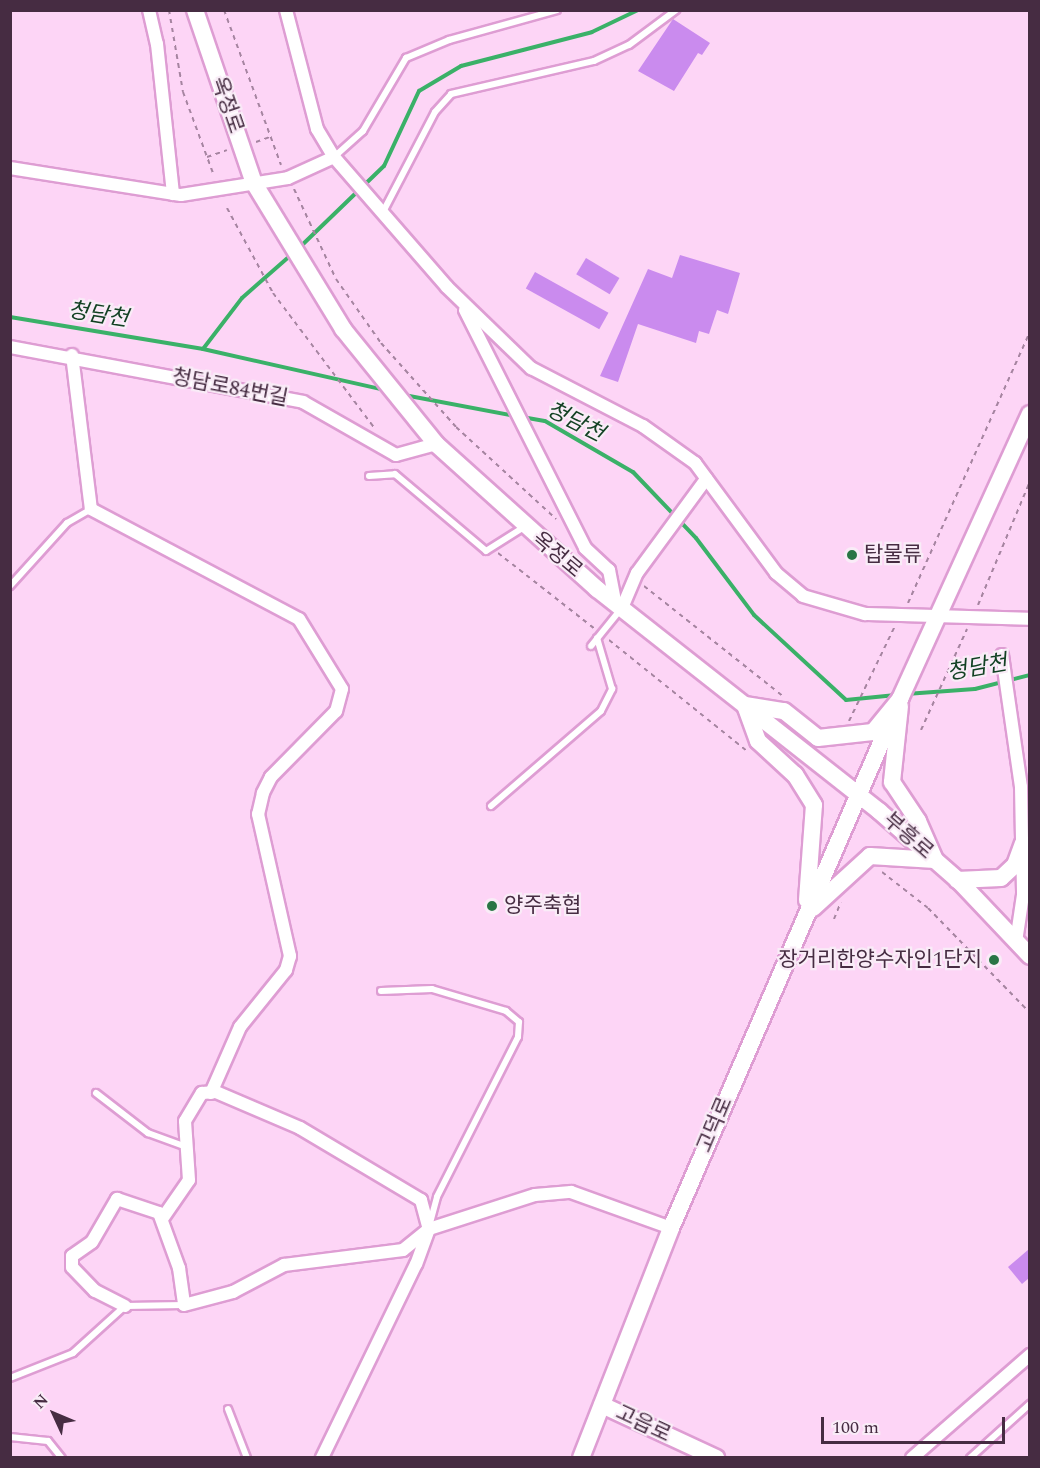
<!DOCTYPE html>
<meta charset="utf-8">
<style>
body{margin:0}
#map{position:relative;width:1040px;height:1468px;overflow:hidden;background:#fdd5f6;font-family:Spectral,"Noto Sans KR",serif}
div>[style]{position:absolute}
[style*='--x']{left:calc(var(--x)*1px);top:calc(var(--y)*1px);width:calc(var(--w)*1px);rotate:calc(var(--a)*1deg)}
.stream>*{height:4px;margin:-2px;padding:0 2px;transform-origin:2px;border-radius:2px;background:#3ab168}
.building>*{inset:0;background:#ca8bee;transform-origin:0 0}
.path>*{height:2px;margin-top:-1px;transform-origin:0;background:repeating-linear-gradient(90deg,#a584a0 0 4.5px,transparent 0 9px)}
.roads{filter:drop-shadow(2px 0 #de9dd3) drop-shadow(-2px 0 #de9dd3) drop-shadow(0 2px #de9dd3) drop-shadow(0 -2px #de9dd3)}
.lane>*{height:6px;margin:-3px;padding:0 3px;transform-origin:3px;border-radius:3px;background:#fff}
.street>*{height:12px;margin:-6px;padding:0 6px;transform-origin:6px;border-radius:6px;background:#fff}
.secondary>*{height:16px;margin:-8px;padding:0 8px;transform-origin:8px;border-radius:8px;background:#fff}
.dots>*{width:16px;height:16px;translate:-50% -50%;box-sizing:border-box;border:3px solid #f9ecf7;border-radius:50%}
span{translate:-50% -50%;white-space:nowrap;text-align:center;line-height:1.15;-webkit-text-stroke:4.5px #f9ecf7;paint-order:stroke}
.street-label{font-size:21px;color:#462c42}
.poi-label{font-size:21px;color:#462c42}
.left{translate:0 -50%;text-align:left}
.right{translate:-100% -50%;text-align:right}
.water-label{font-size:22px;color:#124123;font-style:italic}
.frame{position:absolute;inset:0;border:12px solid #462c42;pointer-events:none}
.north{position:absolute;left:24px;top:1384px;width:60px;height:60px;-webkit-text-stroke:4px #f9ecf7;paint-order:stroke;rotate:314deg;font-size:16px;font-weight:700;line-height:24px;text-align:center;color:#462c42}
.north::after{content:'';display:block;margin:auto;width:21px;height:27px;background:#462c42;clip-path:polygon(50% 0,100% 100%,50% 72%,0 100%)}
.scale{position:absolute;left:821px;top:1417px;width:184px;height:27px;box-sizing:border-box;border:3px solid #462c42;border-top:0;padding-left:8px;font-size:18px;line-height:21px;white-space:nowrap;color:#462c42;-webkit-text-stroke:4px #f9ecf7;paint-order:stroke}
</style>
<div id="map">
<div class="stream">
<div style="--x:300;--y:247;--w:117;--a:-44"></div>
<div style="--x:384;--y:166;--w:83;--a:-65"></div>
<div style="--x:419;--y:91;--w:49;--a:-30.8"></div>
<div style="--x:461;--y:66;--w:135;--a:-14.5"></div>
<div style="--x:592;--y:32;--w:51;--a:-25.6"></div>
<div style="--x:10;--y:317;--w:196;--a:9.4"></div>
<div style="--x:203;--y:349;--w:187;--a:12.7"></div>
<div style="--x:203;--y:349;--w:64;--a:-52.6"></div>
<div style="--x:242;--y:298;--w:67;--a:-41.3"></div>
<div style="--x:404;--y:395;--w:113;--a:10.7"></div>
<div style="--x:522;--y:417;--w:23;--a:10"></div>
<div style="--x:545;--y:421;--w:102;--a:30.1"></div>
<div style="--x:633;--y:472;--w:91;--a:46.3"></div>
<div style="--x:696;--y:538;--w:96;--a:53"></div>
<div style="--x:754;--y:615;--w:125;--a:42.7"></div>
<div style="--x:846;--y:700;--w:50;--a:-5.7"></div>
<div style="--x:906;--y:694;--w:69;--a:-4.1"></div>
<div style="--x:975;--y:689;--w:57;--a:-14.3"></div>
</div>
<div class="building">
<div style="clip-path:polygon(673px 19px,710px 43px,702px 55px,698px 53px,674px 91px,638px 71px)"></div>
<div style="clip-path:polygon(680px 255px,740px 273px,728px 314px,717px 310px,709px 334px,699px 331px,696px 343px,638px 324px,618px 382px,600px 376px,648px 269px,672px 278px)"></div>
<div style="left:586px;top:258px;width:39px;height:19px;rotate:31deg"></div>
<div style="left:535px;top:272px;width:84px;height:19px;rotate:29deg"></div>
<div style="clip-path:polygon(1029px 1249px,1029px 1278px,1022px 1284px,1008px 1267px)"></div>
</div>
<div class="path">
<div style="--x:169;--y:10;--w:83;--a:80.3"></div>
<div style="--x:183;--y:92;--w:86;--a:69.7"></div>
<div style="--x:224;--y:10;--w:165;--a:69.8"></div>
<div style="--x:256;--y:142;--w:15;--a:-20"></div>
<div style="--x:207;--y:157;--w:21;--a:-19"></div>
<div style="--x:294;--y:189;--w:99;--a:65"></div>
<div style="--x:336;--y:279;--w:78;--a:54.9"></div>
<div style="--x:381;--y:343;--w:113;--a:48.2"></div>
<div style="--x:456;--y:427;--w:136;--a:42.6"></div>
<div style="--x:227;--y:208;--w:97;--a:61.6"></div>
<div style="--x:273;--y:293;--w:170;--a:53.1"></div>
<div style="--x:498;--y:553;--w:123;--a:38.1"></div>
<div style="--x:644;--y:586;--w:177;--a:38.4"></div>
<div style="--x:908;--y:603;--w:297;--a:-65.8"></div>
<div style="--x:978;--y:605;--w:134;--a:-67.2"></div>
<div style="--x:609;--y:640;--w:177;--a:38.8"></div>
<div style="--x:849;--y:721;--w:106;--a:-64.2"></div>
<div style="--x:921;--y:730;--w:111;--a:-65.5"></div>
<div style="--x:882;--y:872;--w:58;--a:38"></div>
<div style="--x:928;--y:908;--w:146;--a:45.8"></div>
<div style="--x:834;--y:919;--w:18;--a:-68"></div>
</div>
<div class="roads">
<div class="lane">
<div style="--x:334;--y:157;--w:39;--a:-42"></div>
<div style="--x:363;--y:131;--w:85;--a:-59.5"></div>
<div style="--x:406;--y:58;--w:47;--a:-22.7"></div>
<div style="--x:449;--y:40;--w:112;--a:-15.5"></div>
<div style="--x:384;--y:210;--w:110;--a:-62.5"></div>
<div style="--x:435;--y:112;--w:24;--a:-48"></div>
<div style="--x:451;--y:94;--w:147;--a:-13"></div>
<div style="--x:594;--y:61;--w:38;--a:-25"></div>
<div style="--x:629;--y:45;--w:59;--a:-36.7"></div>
<div style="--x:369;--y:476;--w:26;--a:-4"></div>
<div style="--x:395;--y:474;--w:119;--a:40.2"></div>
<div style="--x:486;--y:551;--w:45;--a:-32.3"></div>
<div style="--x:10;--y:586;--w:85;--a:-47.9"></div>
<div style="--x:67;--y:523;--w:28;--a:-30"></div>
<div style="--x:591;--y:646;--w:48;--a:-51"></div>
<div style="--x:491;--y:806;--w:145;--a:-40.8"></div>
<div style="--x:601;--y:711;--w:25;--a:-63"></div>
<div style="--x:612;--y:689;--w:53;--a:-106.4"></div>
<div style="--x:381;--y:991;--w:51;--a:-2.2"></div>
<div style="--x:432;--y:989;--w:77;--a:16.6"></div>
<div style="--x:506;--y:1011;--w:17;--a:40"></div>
<div style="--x:519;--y:1022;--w:15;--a:94"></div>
<div style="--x:518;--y:1037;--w:179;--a:116.9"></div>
<div style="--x:437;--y:1197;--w:27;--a:105"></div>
<div style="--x:96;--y:1093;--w:66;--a:37.6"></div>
<div style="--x:148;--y:1133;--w:38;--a:20"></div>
<div style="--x:10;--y:1378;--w:68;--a:-21.6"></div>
<div style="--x:73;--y:1353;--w:70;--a:-42.1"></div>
<div style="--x:125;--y:1306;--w:59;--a:-1"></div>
<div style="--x:228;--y:1409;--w:53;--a:68.8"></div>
<div style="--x:10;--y:1437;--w:38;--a:6"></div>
<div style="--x:48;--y:1441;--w:22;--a:51"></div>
<div style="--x:970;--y:1458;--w:81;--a:-42"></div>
</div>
<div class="street">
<div style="--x:149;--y:10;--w:35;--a:77"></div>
<div style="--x:157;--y:44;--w:151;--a:83.9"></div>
<div style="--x:286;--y:10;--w:123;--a:75.4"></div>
<div style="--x:317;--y:129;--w:33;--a:59"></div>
<div style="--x:334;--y:157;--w:172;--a:49"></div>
<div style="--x:447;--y:287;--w:117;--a:44"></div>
<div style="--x:531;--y:368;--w:126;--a:27.4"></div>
<div style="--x:643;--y:426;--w:64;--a:35.4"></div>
<div style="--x:695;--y:463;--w:137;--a:53.6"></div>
<div style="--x:776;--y:573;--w:35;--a:40"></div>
<div style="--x:803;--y:596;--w:65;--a:16.2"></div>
<div style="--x:865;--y:614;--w:165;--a:1.7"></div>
<div style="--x:10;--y:168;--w:173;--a:9"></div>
<div style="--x:181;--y:195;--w:108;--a:-9"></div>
<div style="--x:288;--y:178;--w:51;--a:-24.5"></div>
<div style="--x:465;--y:310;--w:267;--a:63.2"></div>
<div style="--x:585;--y:548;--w:33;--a:43"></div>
<div style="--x:609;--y:570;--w:33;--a:79"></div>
<div style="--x:10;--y:347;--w:298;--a:10.6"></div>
<div style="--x:303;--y:402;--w:107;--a:29.7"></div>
<div style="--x:396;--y:455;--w:41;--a:-15.4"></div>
<div style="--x:72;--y:355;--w:155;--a:83"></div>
<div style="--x:91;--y:509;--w:235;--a:27.9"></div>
<div style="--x:299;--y:619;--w:82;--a:58.4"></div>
<div style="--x:342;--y:689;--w:23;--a:105"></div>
<div style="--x:336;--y:711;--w:93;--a:134.6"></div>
<div style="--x:271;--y:777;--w:18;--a:117"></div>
<div style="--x:263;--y:793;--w:22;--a:103"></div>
<div style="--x:258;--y:814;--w:146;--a:77.3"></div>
<div style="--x:290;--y:956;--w:15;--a:106"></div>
<div style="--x:286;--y:970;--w:73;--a:128.9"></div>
<div style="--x:240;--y:1027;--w:72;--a:113.7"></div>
<div style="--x:622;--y:608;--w:38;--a:-67"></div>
<div style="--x:637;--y:573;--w:117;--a:-53.7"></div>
<div style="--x:1002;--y:655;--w:133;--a:81.8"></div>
<div style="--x:1021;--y:787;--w:108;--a:88.9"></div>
<div style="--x:1023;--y:895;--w:48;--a:98.5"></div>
<div style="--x:162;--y:1219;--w:47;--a:-55.3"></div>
<div style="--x:189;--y:1180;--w:59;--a:-93.9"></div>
<div style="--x:185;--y:1121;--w:33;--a:-59"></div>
<div style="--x:202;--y:1093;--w:14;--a:-4"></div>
<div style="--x:216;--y:1092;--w:91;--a:23.2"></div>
<div style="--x:300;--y:1128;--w:141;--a:30.8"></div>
<div style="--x:421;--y:1200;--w:30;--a:75"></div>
<div style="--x:429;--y:1229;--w:37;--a:110"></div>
<div style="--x:416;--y:1264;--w:216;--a:115.9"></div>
<div style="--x:125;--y:1306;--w:34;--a:-153"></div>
<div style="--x:95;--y:1291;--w:33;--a:-134"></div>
<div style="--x:72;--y:1267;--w:11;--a:-90"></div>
<div style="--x:72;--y:1256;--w:24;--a:-35"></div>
<div style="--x:92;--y:1242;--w:50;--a:-59.8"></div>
<div style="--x:117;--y:1199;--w:44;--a:18.4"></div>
<div style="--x:159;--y:1213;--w:59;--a:70"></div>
<div style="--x:179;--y:1268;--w:37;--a:82"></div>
<div style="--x:184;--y:1305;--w:51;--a:-14.9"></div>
<div style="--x:233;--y:1292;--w:58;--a:-27.9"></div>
<div style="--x:284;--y:1265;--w:120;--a:-7.2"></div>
<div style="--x:403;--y:1250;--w:33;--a:-39"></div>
<div style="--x:429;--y:1229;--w:111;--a:-17.8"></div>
<div style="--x:535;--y:1195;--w:36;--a:-5"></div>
<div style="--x:571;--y:1192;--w:106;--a:19.8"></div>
<div style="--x:912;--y:1458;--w:157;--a:-41.1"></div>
</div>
<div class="secondary">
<div style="--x:195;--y:10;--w:183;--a:71.2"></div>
<div style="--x:254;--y:183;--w:171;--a:58.6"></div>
<div style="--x:343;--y:329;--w:148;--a:51"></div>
<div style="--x:436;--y:444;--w:217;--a:42"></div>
<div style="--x:597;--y:589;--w:359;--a:38.2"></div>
<div style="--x:879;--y:811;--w:108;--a:41.2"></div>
<div style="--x:960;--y:882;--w:102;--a:46.6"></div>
<div style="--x:957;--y:880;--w:44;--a:-2.6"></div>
<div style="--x:1001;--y:878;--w:19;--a:-43"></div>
<div style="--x:1015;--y:865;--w:23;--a:-70"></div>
<div style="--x:807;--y:900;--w:95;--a:-85.8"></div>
<div style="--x:814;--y:805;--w:36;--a:-122"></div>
<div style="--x:795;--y:775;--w:50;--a:-137.4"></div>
<div style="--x:758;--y:741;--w:38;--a:-110"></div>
<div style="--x:745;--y:705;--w:39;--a:9"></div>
<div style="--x:784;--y:711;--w:43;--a:38.5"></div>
<div style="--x:818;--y:738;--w:55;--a:-6.2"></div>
<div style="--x:873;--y:732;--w:43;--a:-50.7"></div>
<div style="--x:900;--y:699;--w:313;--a:-65.5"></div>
<div style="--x:813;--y:908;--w:77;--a:-42.4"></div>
<div style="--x:870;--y:856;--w:65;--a:3.5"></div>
<div style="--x:935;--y:860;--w:43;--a:-113.6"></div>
<div style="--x:918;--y:821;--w:47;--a:-123.7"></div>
<div style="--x:892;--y:782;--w:76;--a:-84"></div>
<div style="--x:602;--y:1405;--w:126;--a:24.9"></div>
<div style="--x:581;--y:1458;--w:247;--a:-68.6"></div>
<div style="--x:671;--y:1228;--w:576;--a:-66.59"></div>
</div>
</div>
<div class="dots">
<div style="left:852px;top:555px;background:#297645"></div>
<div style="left:492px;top:906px;background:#297645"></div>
<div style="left:994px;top:960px;background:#297645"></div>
</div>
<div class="street-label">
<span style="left:227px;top:105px;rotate:71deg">옥정로</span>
<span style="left:230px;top:388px;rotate:11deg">청담로84번길</span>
<span style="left:557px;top:555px;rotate:40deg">옥정로</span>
<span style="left:908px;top:836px;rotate:41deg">부흥로</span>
<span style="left:715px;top:1125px;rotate:-67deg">고덕로</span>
<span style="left:643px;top:1424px;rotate:25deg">고읍로</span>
</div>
<div class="poi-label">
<span class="left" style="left:864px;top:555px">탑물류</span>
<span class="left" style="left:504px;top:906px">양주축협</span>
<span class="right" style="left:982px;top:960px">장거리한양수자인1단지</span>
</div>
<div class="water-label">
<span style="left:98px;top:315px;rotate:9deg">청담천</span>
<span style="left:575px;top:422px;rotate:27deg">청담천</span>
<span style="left:977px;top:668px;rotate:-10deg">청담천</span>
</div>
<div class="frame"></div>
<div class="north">N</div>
<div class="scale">100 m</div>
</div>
